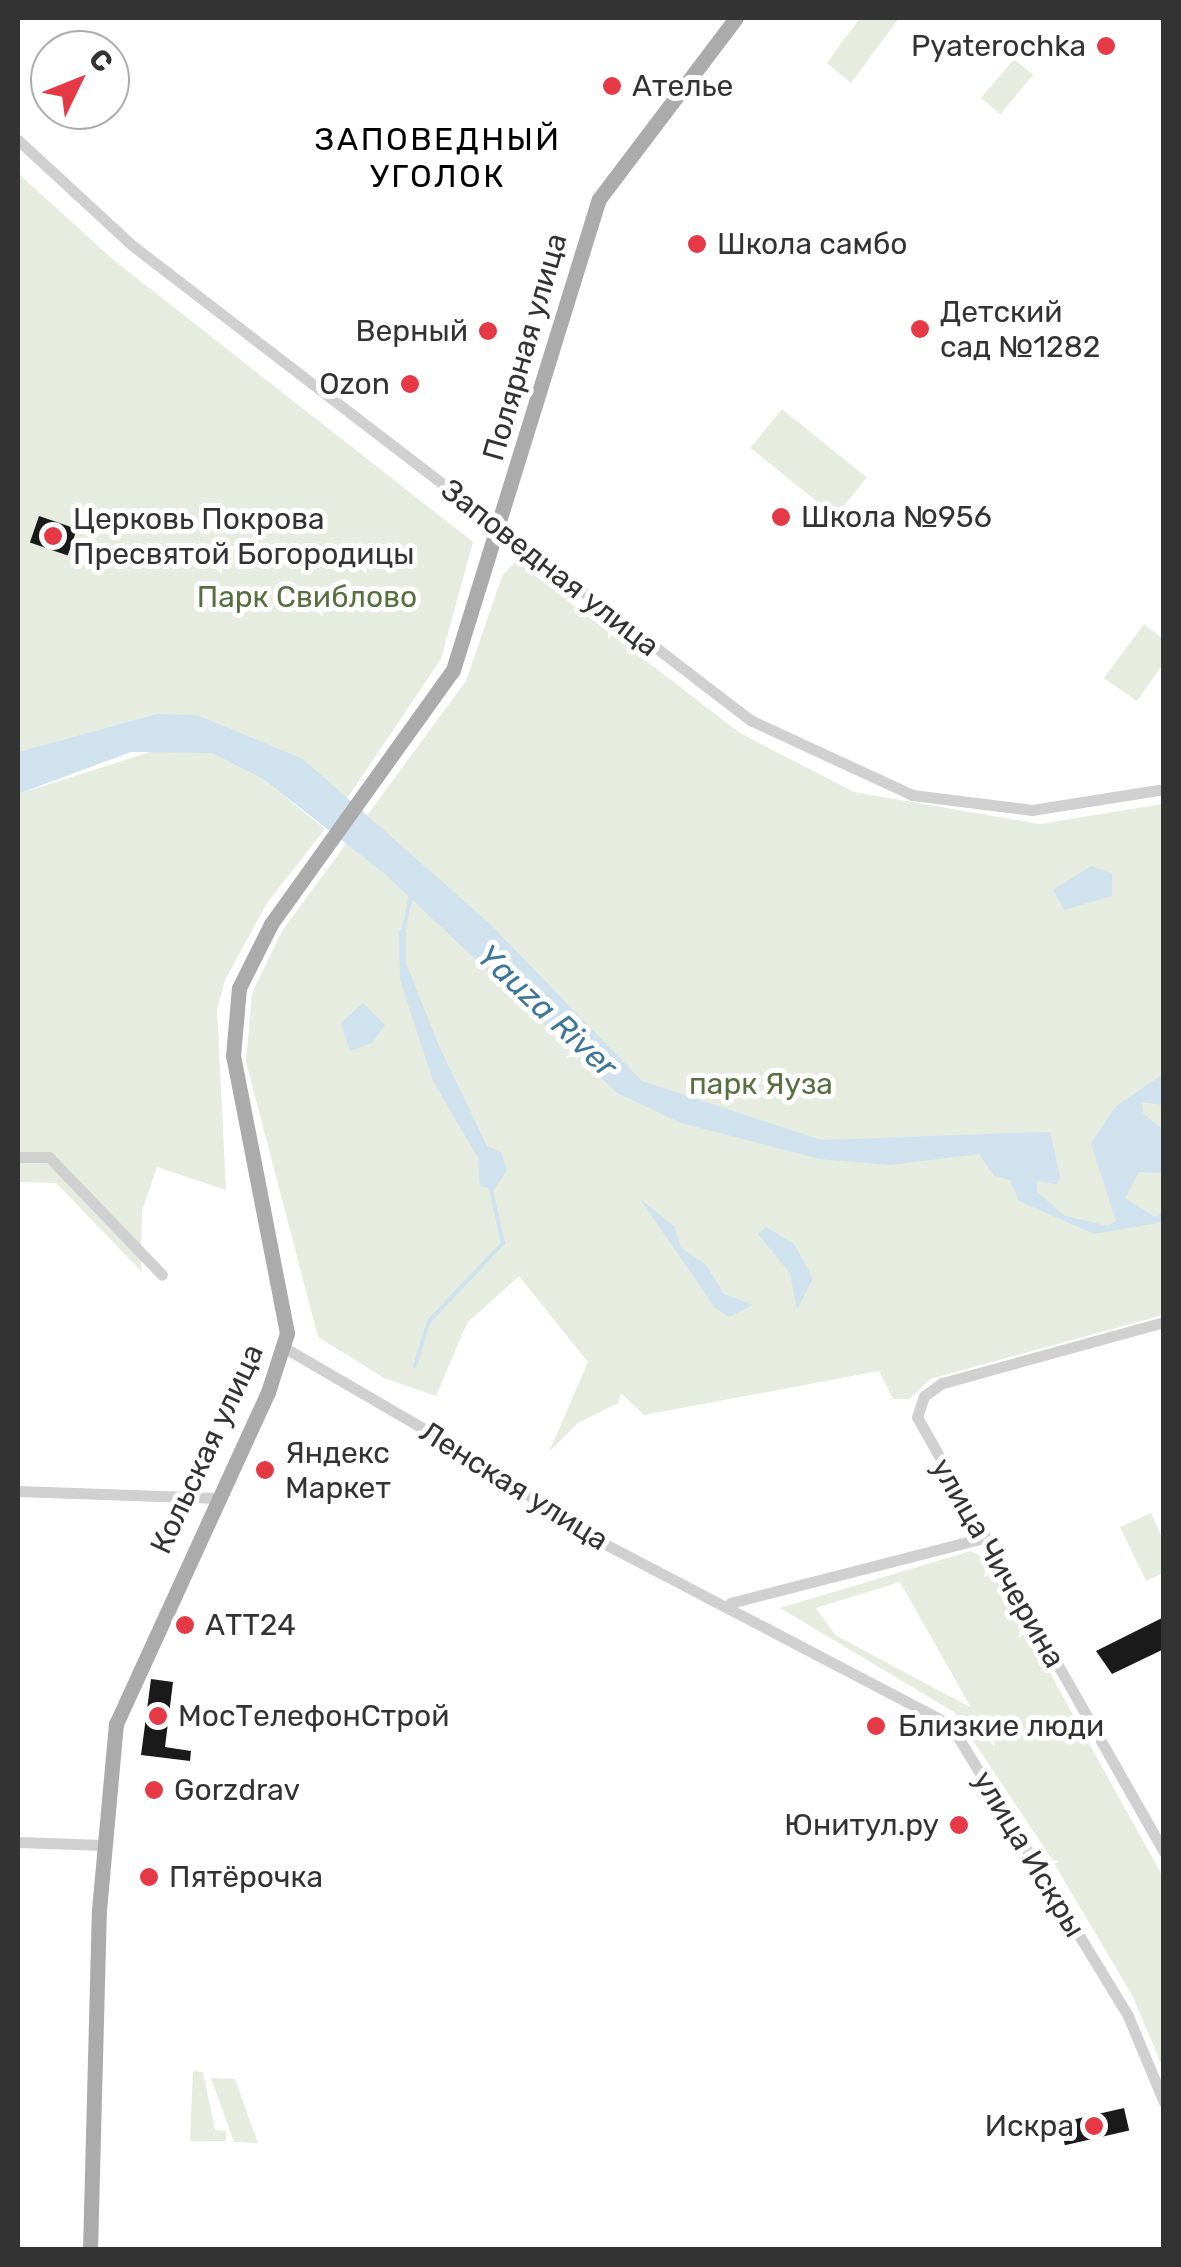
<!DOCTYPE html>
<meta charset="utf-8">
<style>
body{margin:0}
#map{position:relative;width:1181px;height:2267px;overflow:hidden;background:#fff;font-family:Rubik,sans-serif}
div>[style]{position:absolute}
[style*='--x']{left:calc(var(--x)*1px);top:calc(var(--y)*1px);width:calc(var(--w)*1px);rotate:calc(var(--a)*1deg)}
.green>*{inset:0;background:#e6ecdf;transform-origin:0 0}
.water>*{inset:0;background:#cfe2ee}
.stream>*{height:4px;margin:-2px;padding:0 2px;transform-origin:2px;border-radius:2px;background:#cfe2ee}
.building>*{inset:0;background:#1a1a1a;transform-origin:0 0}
.minor>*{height:11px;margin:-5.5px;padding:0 5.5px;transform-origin:5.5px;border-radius:5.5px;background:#d0d0d0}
.major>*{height:15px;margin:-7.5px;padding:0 7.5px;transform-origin:7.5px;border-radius:7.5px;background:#ababab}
.dots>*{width:28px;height:28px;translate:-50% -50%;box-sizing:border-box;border:5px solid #fff;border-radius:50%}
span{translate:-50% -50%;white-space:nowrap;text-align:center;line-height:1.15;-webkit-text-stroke:10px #fff;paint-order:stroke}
.poi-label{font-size:30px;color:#333}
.right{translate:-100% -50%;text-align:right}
.left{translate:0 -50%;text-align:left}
.street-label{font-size:30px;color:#333}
.park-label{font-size:30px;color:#56703f}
.neighbourhood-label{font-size:32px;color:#000;letter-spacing:2.5px}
.water-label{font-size:32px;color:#3f7597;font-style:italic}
.frame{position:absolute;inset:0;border:20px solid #333;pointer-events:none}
.north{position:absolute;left:30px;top:30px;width:100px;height:100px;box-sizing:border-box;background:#fff;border:2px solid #adadad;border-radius:50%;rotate:47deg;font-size:28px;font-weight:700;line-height:40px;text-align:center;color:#333}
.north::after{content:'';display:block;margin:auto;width:35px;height:45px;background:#e63946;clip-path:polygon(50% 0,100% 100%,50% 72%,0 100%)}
</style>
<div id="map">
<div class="green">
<div style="clip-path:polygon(860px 18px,899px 18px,851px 83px,827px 63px)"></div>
<div style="left:1014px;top:59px;width:25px;height:51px;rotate:40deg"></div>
<div style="clip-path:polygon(18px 173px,111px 258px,473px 542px,441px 659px,344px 803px,303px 759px,156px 714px,18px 752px)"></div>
<div style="left:782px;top:409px;width:109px;height:50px;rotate:39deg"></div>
<div style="clip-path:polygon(516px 561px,740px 733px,854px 792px,1040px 824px,1163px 804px,1163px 1315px,930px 1379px,910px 1399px,893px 1399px,879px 1371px,644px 1415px,621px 1393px,618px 1403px,578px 1423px,549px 1452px,588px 1362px,519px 1276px,467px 1323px,436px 1396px,384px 1378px,318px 1337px,246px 1062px,252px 993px,282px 931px,466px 681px,502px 576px)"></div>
<div style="clip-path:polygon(1144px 624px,1163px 639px,1163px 664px,1137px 701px,1104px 678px)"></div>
<div style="clip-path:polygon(166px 747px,212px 753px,263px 779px,325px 829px,267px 903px,225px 980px,217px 1010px,226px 1190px,157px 1167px,142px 1211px,141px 1271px,56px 1183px,18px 1182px,18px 794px)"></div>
<div style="clip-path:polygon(1151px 1513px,1163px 1540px,1163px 1573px,1146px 1581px,1120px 1527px)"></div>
<div style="clip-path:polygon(evenodd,971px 1551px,987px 1559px,1163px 1877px,1163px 2068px,1133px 1997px,1051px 1858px,954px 1712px,780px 1608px,971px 1551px,900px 1582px,970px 1706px,970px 1707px,835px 1635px,816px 1608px,900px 1582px)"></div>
<div style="clip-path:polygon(193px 2071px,203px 2072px,215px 2130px,226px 2131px,226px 2141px,190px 2141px)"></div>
<div style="clip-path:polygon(211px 2078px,235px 2079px,258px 2143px,234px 2142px)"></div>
</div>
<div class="water">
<div style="clip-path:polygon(156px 714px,197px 715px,303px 759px,489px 923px,642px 1081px,821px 1140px,1050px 1132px,1060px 1176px,1057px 1184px,1037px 1181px,1037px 1192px,1065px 1216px,1108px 1226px,1116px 1221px,1091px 1144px,1115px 1107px,1163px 1074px,1163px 1105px,1142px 1102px,1143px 1113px,1163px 1130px,1163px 1173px,1139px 1172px,1125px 1198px,1155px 1217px,1163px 1212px,1163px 1222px,1094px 1234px,1019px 1201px,1010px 1180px,994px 1176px,979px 1154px,890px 1165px,820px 1159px,681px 1123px,617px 1093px,385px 874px,263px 779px,212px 753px,131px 752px,18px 794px,18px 752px)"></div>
<div style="clip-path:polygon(1091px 866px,1112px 873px,1112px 896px,1064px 910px,1053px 890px)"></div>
<div style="clip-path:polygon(399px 930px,406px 930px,406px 963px,439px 1046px,487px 1146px,501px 1152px,507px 1170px,494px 1190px,480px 1186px,478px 1158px,433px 1081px,400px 980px)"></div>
<div style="clip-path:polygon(363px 1003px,385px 1025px,372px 1043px,350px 1051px,341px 1023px)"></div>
<div style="clip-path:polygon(640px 1199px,674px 1226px,681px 1248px,706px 1265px,724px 1294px,753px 1305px,729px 1317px,715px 1308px)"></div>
<div style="clip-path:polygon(766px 1227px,794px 1244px,813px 1278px,797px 1310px,790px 1273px,758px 1234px)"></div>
</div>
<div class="stream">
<div style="--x:403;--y:933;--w:40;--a:-78"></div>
<div style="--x:415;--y:1366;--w:47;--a:-72.7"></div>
<div style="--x:429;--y:1321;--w:108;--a:-46.5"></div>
<div style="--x:503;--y:1243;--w:59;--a:-102.6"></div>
</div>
<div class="building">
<div style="left:39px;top:516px;width:40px;height:28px;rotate:19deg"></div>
<div style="clip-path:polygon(1164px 1617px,1164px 1649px,1112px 1674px,1096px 1651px)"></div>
<div style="clip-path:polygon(151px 1679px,173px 1682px,165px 1747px,191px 1751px,190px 1761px,141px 1755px)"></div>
<div style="left:1124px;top:2108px;width:23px;height:66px;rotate:77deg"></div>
</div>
<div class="minor">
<div style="--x:18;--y:140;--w:156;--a:42.7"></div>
<div style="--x:133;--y:246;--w:778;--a:37.53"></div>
<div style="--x:750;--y:720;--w:179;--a:24.8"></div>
<div style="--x:912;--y:795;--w:121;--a:7.1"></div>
<div style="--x:1032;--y:810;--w:134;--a:-9"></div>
<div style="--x:18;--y:1157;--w:31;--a:0"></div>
<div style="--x:49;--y:1157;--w:163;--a:46.2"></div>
<div style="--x:1164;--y:1322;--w:230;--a:164.6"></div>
<div style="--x:942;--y:1383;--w:22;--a:144"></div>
<div style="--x:924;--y:1396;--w:22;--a:108"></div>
<div style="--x:917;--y:1417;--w:500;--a:60.41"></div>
<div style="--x:285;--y:1348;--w:258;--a:30.2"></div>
<div style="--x:508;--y:1478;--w:68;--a:39.1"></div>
<div style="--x:561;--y:1521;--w:439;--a:27.6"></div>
<div style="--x:950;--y:1724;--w:342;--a:58.6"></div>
<div style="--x:1128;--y:2016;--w:93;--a:67.3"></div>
<div style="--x:18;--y:1491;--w:199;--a:2"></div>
<div style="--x:730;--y:1603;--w:261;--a:-14.4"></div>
<div style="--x:18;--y:1842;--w:85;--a:2"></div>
</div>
<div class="major">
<div style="--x:90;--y:2250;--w:340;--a:-88.5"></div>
<div style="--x:99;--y:1910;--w:187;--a:-84.8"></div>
<div style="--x:116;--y:1724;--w:365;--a:-65.4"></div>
<div style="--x:268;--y:1392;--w:62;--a:-72.1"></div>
<div style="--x:287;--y:1333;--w:282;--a:-101"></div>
<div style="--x:233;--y:1056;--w:68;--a:-85"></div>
<div style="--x:239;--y:988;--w:72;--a:-63.4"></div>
<div style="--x:271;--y:924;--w:312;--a:-54.4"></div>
<div style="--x:453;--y:670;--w:493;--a:-72.8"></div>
<div style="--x:599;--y:199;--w:227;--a:-52.9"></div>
</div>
<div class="dots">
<div style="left:1106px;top:46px;background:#e63946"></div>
<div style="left:612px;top:86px;background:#e63946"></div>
<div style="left:697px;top:244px;background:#e63946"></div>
<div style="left:920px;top:329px;background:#e63946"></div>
<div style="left:488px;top:331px;background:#e63946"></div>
<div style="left:410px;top:384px;background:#e63946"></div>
<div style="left:781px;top:517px;background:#e63946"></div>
<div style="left:53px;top:536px;background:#e63946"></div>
<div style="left:265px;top:1470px;background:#e63946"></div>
<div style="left:185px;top:1625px;background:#e63946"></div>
<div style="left:158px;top:1716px;background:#e63946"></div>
<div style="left:876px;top:1726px;background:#e63946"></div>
<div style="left:154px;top:1790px;background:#e63946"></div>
<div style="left:959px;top:1825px;background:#e63946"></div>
<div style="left:149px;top:1877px;background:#e63946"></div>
<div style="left:1094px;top:2126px;background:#e63946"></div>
</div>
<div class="poi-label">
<span class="right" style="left:1086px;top:46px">Pyaterochka</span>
<span class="left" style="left:632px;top:86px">Ателье</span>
<span class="left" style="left:717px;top:244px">Школа самбо</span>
<span class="left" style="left:940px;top:329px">Детский<br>сад №1282</span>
<span class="right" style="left:468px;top:331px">Верный</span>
<span class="right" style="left:390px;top:384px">Ozon</span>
<span class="left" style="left:801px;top:517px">Школа №956</span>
<span class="left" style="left:73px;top:536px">Церковь Покрова<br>Пресвятой Богородицы</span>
<span class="left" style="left:285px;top:1470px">Яндекс<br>Маркет</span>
<span class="left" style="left:205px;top:1625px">АТТ24</span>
<span class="left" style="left:178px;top:1716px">МосТелефонСтрой</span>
<span class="left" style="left:898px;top:1726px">Близкие люди</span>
<span class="left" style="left:174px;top:1790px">Gorzdrav</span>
<span class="right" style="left:939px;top:1825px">Юнитул.ру</span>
<span class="left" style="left:169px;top:1877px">Пятёрочка</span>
<span class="right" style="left:1074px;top:2126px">Искра</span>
</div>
<div class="street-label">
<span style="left:525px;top:347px;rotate:-74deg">Полярная улица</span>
<span style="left:550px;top:568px;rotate:38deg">Заповедная улица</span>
<span style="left:207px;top:1449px;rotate:-65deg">Кольская улица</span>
<span style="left:514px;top:1486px;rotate:32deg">Ленская улица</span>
<span style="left:998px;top:1563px;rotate:60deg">улица Чичерина</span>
<span style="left:1029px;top:1854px;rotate:59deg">улица Искры</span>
</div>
<div class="park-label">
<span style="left:307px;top:597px">Парк Свиблово</span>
<span style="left:761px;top:1084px">парк Яуза</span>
</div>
<div class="neighbourhood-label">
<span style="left:438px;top:158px">ЗАПОВЕДНЫЙ<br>УГОЛОК</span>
</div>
<div class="water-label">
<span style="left:547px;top:1011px;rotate:43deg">Yauza River</span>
</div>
<div class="frame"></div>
<div class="north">С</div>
</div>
